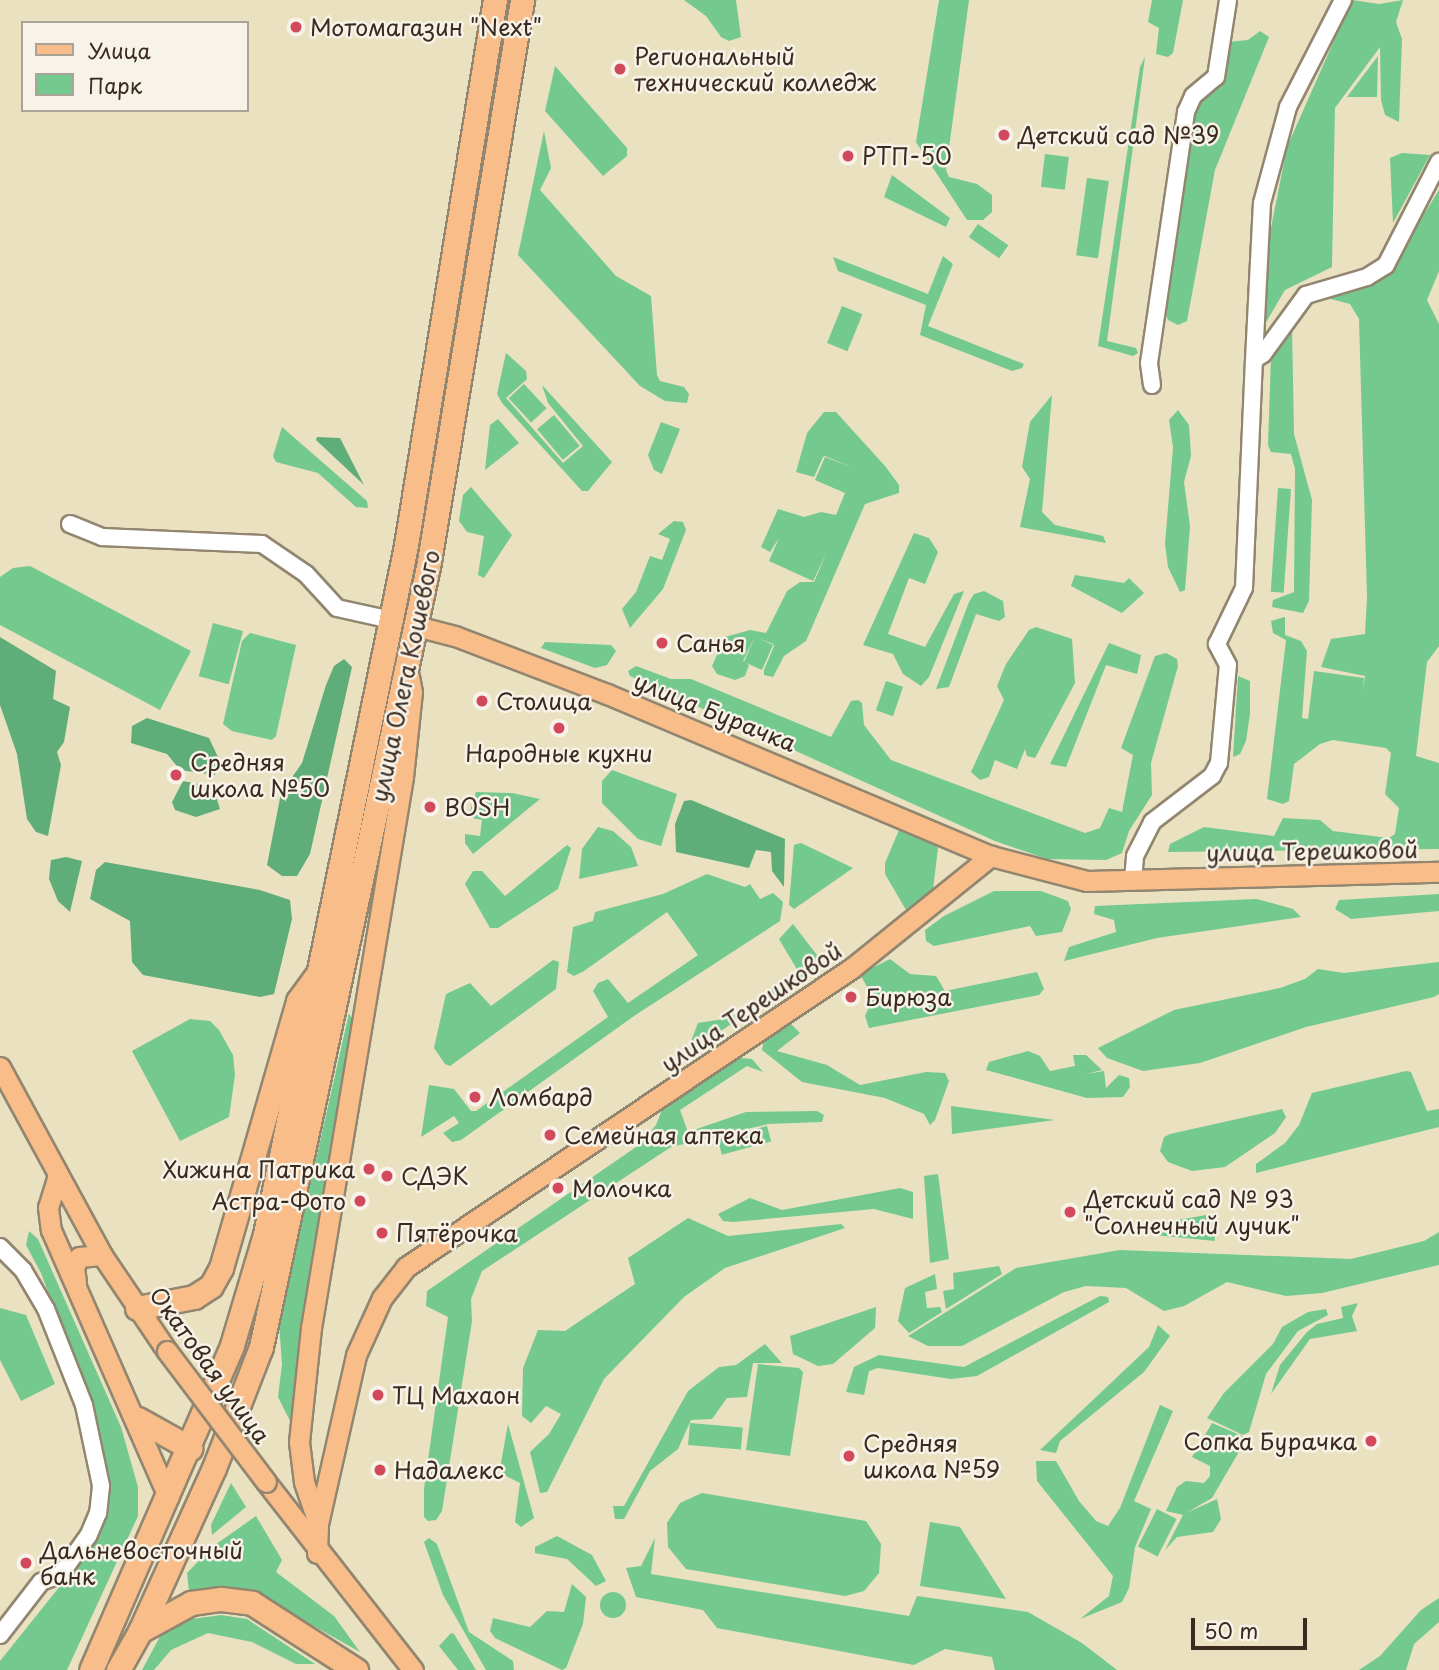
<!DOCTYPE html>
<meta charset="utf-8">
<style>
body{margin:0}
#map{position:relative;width:1439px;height:1670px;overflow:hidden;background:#eae1c1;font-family:"Playpen Sans",sans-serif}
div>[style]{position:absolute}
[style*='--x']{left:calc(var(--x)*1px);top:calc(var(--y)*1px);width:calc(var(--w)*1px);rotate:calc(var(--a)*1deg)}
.green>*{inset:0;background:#74c98e;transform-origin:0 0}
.round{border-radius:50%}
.forest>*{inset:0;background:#5fad79}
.roads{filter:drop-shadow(2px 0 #928670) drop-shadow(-2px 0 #928670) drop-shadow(0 2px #928670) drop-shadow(0 -2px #928670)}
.minor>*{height:16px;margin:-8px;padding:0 8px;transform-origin:8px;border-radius:8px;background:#fff}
.major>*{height:19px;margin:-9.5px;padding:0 9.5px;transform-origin:9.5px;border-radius:9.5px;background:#f8bd89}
.highway>*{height:23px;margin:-11.5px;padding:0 11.5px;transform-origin:11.5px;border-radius:11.5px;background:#f8bd89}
.bridges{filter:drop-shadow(2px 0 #928670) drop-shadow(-2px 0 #928670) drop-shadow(0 2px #928670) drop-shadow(0 -2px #928670)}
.major-bridge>*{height:19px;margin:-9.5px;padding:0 9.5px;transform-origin:9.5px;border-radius:9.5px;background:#f8bd89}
.dots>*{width:19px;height:19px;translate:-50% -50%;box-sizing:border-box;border:4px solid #f7f3e8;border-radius:50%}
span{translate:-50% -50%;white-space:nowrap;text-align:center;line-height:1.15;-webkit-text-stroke:5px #f7f3e8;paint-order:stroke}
.poi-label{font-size:23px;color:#3b2a1e}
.left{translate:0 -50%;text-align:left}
.right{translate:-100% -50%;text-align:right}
.street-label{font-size:23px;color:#3b2a1e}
.legend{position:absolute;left:21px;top:21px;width:228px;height:91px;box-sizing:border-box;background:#f7f3e8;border:2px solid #aca397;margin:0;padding:9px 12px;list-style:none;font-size:21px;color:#3b2a1e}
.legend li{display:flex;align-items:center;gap:14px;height:35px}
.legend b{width:35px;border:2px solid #aca397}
.scale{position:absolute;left:1191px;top:1618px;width:116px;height:32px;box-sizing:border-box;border:4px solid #3b2a1e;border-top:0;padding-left:9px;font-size:21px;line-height:24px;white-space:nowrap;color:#3b2a1e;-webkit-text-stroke:5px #f7f3e8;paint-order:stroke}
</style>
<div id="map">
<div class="green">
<div style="clip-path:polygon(684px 0,736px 0,741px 37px,729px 41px,721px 37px,706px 16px)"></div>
<div style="clip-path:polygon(939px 0,969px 0,946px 170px,949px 177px,977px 184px,992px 195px,992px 212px,983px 220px,967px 220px,916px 142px)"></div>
<div style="clip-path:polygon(1152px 0,1183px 0,1173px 53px,1168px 57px,1156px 54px,1159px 28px,1148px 22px)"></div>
<div style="clip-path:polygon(1352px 0,1379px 4px,1403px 0,1396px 22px,1402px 39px,1399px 122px,1385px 115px,1381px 100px,1380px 47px,1335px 108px,1332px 267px,1285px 290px,1265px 324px,1270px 233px,1287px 147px)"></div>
<div style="clip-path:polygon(1260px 31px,1269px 37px,1215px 170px,1187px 321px,1178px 325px,1168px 320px,1164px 311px,1192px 115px,1228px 42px,1248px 40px)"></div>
<div style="clip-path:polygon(1378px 56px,1377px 97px,1347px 97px)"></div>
<div style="clip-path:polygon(1145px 57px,1107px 341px,1136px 348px,1138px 353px,1133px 356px,1098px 346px,1140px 67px)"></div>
<div style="clip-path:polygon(555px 66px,627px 148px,627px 156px,603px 176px,545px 111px)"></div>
<div style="clip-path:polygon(544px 131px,551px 168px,540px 190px,616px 276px,651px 296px,657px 375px,660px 381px,684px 387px,689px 394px,687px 403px,665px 401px,640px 386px,518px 255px)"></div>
<div style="clip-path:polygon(1402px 153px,1430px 155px,1393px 223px,1390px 158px)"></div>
<div style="left:1045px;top:154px;width:24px;height:33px;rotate:7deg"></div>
<div style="clip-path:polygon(892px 175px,950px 218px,946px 227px,884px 197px)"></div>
<div style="left:1087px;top:178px;width:22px;height:78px;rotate:8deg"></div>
<div style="clip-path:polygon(1439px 190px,1439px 271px,1427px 300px,1439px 324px,1439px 646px,1427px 662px,1416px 756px,1439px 763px,1439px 849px,1168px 852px,1170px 844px,1204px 827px,1274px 836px,1283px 818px,1320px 820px,1333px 831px,1389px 838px,1395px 834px,1399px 808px,1385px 794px,1391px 753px,1386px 748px,1333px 740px,1320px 744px,1294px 764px,1289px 801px,1283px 804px,1267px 799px,1286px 640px,1273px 633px,1271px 621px,1285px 617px,1285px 635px,1301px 641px,1307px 651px,1302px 718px,1308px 719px,1314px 671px,1364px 678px,1363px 690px,1365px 676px,1321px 667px,1331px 639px,1365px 634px,1367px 597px,1359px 319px,1350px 304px,1323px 297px,1322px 292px,1384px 279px)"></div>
<div style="left:978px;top:224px;width:37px;height:16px;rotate:35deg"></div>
<div style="clip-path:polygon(943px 256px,953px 264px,928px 326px,1024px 364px,1022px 368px,1012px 371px,920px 335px,926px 305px,838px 271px,833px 257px,928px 294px)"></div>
<div style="left:842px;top:306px;width:22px;height:40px;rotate:22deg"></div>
<div style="clip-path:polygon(1292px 326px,1294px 434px,1312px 500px,1309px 601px,1303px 613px,1272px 607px,1273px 600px,1294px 592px,1295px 469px,1291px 454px,1271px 452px,1268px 445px,1271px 356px)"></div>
<div style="clip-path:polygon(506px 353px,526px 371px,527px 379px,506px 398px,563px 463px,583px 446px,548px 403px,542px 385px,612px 462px,588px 491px,582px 491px,502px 403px,497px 394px)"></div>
<div style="left:524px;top:384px;width:33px;height:21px;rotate:47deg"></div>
<div style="clip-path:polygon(1052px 395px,1042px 512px,1055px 525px,1103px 536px,1106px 543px,1020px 527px,1030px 479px,1022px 467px,1030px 422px)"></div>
<div style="clip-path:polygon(1178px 410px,1189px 425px,1191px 456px,1184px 482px,1190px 526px,1185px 590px,1180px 592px,1168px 567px,1165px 544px,1173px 447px,1169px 420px)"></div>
<div style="clip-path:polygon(824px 412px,836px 412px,885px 466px,899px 485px,899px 493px,865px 504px,806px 641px,784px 656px,773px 677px,764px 675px,764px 670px,774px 646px,773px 644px,758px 638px,773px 645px,762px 670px,744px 662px,755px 636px,743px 661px,749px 665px,745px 676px,735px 680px,717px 674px,712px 666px,725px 637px,750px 630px,766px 633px,787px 591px,800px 582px,814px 582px,827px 552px,813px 581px,769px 561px,779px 538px,770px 552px,761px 547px,778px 509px,804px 517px,821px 512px,836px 515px,845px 493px,815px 480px,825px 457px,854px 468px,825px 456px,823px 457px,814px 477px,796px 472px,807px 433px)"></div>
<div style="left:554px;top:415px;width:40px;height:22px;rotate:50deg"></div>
<div style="clip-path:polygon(498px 419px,519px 443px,485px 470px,490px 425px)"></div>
<div style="clip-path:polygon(661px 422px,680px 429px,662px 474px,654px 470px,648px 455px)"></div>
<div style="clip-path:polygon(282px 427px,367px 501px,368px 508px,356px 507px,318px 473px,276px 462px,273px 456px)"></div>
<div style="clip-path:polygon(471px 487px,512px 535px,484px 578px,478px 575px,484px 536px,467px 532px,459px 521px,463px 495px)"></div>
<div style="left:1278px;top:488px;width:13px;height:104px;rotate:4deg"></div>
<div style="clip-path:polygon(674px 521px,683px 522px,686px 530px,663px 589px,630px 628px,622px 609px,636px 592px,650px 556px,662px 560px,670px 539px,658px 534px)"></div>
<div style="clip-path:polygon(914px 533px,929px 538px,938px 552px,925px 584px,909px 578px,888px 634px,925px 647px,954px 594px,964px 591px,929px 677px,921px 686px,903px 674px,893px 654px,863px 645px)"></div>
<div style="clip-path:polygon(30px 566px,191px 651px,160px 710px,0 625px,0 577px,13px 568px)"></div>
<div style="clip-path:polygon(1075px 575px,1124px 583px,1129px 578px,1144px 593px,1122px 613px,1071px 586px)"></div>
<div style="clip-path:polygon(984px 591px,1003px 601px,1005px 617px,999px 621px,976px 614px,949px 687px,936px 689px,969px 602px,974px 594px)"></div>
<div style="left:213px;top:623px;width:31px;height:55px;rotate:15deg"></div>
<div style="clip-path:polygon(1036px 627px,1072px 639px,1075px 683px,1035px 758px,1027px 756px,1025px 749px,1017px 769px,995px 760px,989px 777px,980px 780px,971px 772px,1004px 700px,997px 686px,1006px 664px,1029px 630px)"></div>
<div style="clip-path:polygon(250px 633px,296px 645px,276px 736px,272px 740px,232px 731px,223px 724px,242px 641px)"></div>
<div style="clip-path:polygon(545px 642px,611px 645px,616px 651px,607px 665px,595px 668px,541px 648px)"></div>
<div style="clip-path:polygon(1109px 643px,1141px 655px,1137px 674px,1106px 665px,1066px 767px,1050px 764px)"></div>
<div style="clip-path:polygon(1166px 653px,1177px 659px,1178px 666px,1151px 763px,1152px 795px,1129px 831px,1122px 853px,1106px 860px,1047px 859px,995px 841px,630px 676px,628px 671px,636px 666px,671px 679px,691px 679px,831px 737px,851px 701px,858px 700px,862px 703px,864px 725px,891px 760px,1085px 833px,1100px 828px,1109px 808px,1122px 812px,1133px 755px,1121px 748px,1155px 656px)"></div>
<div style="clip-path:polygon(1238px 676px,1250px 681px,1250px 714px,1246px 741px,1240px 754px,1233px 757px)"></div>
<div style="left:886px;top:681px;width:18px;height:31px;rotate:19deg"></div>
<div style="clip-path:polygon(612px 770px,677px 794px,661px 846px,638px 839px,602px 803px,602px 781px)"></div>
<div style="clip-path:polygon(476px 792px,512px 793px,540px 799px,473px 854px,465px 843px,465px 834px,480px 836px,482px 820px,468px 817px)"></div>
<div style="clip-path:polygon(598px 827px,613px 831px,631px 847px,638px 866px,579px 879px,582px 849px)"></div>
<div style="clip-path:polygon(899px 830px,929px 839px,938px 848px,932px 898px,911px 910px,906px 910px,885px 874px,885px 863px)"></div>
<div style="clip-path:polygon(801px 843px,853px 868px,794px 909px,789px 905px,794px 845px)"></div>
<div style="clip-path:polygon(567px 845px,571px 848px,558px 889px,498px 928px,490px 928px,465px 884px,473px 871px,482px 871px,505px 896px)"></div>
<div style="clip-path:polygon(707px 874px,745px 887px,750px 884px,760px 899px,773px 893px,783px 902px,780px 921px,634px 1016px,461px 1140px,452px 1142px,443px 1133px,459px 1123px,454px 1116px,421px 1137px,429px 1085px,454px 1089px,471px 1111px,476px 1111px,608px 1017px,593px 991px,598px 983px,608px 979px,628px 1003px,698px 955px,667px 912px,584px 971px,574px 976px,567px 972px,573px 927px,593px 921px,595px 912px,663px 894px)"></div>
<div style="clip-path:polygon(994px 891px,1041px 891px,1068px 901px,1071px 909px,1062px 932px,1036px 936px,1030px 926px,934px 946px,926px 941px,925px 930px,944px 916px)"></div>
<div style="clip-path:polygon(1439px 894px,1439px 911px,1351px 919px,1335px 909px,1339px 900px)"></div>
<div style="clip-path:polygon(1257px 899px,1293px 909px,1301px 917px,1157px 938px,1064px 961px,1069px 947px,1116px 932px,1114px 920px,1094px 914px,1095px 906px)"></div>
<div style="clip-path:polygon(793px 924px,817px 955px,813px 970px,686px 1054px,698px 1023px,730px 1018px,798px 971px,779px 939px)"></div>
<div style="clip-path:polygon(890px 959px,910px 974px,936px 976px,945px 991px,1037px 972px,1044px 989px,1039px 995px,869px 1028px,865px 1016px,873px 998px,860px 974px)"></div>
<div style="clip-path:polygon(553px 960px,559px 962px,556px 989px,450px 1066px,445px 1064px,434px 1048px,446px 994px,470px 983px,491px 1006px)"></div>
<div style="clip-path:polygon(1439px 962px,1439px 994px,1434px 997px,1306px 1027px,1200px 1063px,1143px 1071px,1107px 1058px,1098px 1048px,1174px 1010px,1280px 988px,1305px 979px,1318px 969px,1344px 973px)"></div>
<div style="clip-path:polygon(349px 1013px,353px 1021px,291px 1423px,278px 1397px,282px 1364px,279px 1324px)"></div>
<div style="clip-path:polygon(190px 1019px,210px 1021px,219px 1030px,233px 1055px,235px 1075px,229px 1117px,180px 1141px,132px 1051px)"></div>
<div style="clip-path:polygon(788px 1021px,800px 1033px,777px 1051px,827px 1065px,860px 1085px,926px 1072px,945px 1073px,949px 1081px,935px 1120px,930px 1125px,924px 1114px,885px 1098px,802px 1082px,762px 1050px,764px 1040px)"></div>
<div style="clip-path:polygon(1028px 1051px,1040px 1056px,1050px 1071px,1075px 1066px,1073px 1055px,1086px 1055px,1102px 1070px,1086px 1074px,1104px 1071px,1106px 1088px,1119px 1075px,1129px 1078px,1130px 1087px,1123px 1097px,1087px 1098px,986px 1070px,989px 1062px)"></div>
<div style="clip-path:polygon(740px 1058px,752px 1059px,763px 1072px,747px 1066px,680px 1110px,688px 1132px,746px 1112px,817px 1111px,824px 1115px,822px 1122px,768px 1124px,671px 1147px,482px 1271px,471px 1299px,472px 1321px,442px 1511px,436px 1520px,428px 1521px,424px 1517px,424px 1489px,448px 1317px,426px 1306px,427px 1291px,639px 1145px,656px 1125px,664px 1105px)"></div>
<div style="clip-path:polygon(1406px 1071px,1411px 1072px,1427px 1111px,1439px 1109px,1439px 1127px,1256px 1173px,1256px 1164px,1285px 1143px,1299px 1125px,1312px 1093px)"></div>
<div style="clip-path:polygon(951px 1106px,1055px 1120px,952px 1134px)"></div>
<div style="clip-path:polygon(1282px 1109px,1286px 1117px,1275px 1133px,1225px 1167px,1192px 1171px,1168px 1162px,1160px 1151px,1164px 1137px,1170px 1134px)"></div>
<div style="left:767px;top:1126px;width:16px;height:51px;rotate:75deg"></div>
<div style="clip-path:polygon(938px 1174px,949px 1259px,930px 1263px,924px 1176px)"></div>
<div style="clip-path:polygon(900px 1188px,913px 1192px,913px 1219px,874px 1209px,733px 1222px,723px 1221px,718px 1214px,750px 1198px,782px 1210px)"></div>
<div style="clip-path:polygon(1212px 1214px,1215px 1241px,1154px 1235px,1155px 1224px)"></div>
<div style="clip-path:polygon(688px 1218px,728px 1236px,841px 1224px,845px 1228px,725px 1268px,684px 1297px,604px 1379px,547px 1492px,540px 1493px,530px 1452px,549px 1434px,561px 1414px,546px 1406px,531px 1423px,522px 1416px,523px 1368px,538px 1330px,565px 1331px,635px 1284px,628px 1258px)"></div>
<div style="clip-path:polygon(29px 1231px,38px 1239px,121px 1427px,138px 1487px,138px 1516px,67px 1670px,0 1670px,0 1661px,93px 1545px,108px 1500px,104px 1457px,90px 1404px,41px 1273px,26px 1245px)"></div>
<div style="clip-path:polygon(1439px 1232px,1439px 1265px,1322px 1293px,1286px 1296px,1227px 1282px,1184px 1306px,1164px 1311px,1126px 1288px,1086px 1286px,1064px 1292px,962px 1346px,928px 1346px,908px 1336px,1016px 1268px,1120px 1250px,1351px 1259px,1424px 1241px)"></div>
<div style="clip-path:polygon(999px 1266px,1002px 1274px,946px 1309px,943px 1291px,954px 1289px,953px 1273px)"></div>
<div style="clip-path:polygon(935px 1274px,937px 1289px,925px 1292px,927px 1308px,940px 1307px,942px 1312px,909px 1333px,898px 1321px,905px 1288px)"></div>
<div style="clip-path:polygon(1100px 1296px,1108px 1297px,1109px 1302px,977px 1376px,951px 1379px,878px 1368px,869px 1371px,864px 1395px,846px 1392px,854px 1367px,879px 1355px,964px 1367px)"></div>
<div style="clip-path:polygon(1358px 1303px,1352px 1316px,1357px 1331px,1310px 1339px,1271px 1394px,1280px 1365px,1307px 1332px,1317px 1324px,1343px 1318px,1341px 1307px)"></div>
<div style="clip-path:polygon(876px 1307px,875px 1328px,833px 1364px,818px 1366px,793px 1354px,790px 1336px)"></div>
<div style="clip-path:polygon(0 1308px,26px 1315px,55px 1384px,21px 1401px,0 1360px)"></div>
<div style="clip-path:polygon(1326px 1309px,1328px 1315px,1298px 1331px,1266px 1374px,1249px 1432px,1243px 1435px,1207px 1418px,1224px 1393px,1273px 1344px,1282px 1327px,1308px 1312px)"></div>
<div style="clip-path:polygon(1158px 1325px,1170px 1336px,1144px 1372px,1060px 1441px,1056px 1453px,1040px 1450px,1149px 1347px)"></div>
<div style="clip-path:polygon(765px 1344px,782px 1363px,753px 1363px,747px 1397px,727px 1398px,712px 1419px,691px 1420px,678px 1449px,650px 1471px,624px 1519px,615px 1519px,613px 1506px,624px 1506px,688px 1391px,719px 1367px,736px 1365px)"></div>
<div style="clip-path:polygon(758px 1364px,799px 1368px,803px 1372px,790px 1456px,746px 1450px)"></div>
<div style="clip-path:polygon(1160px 1405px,1173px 1411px,1134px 1501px,1151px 1509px,1135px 1547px,1129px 1588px,1122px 1602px,1080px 1619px,1109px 1596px,1113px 1576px,1037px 1481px,1036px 1461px,1056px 1461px,1079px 1501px,1096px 1521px,1108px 1526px,1120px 1508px)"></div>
<div style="left:690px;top:1423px;width:53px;height:22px;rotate:5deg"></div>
<div style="clip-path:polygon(1212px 1423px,1247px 1438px,1212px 1498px,1186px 1513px,1217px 1499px,1221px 1519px,1213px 1532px,1177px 1537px,1165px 1550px,1183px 1515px,1166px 1511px,1177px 1487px,1186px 1481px,1204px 1483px,1210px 1476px,1210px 1466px,1192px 1457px)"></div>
<div style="clip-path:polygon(508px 1424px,534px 1518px,521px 1527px,515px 1522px,520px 1483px,504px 1475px,500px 1468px)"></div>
<div style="clip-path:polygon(231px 1483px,246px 1507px,212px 1535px,211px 1525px)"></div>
<div style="clip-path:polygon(702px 1493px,866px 1521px,881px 1544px,879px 1573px,864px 1591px,845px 1596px,686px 1569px,668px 1547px,667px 1523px,680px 1503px)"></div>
<div style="left:1157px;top:1509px;width:22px;height:42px;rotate:27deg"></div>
<div style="clip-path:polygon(256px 1516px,282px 1560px,276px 1572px,334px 1616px,360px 1652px,253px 1592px,189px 1592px,187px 1573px,212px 1547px)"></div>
<div style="clip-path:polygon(930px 1522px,960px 1527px,1006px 1599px,920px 1586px)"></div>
<div style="clip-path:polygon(557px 1536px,592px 1555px,606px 1581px,596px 1586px,567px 1559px,535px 1553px,535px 1547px)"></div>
<div style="clip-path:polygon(429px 1538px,437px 1544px,469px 1632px,513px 1661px,514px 1670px,486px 1670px,443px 1595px,424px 1542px)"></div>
<div style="clip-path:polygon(655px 1538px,651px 1574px,909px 1616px,917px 1596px,1028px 1612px,1082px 1643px,1117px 1670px,995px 1670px,992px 1657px,945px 1649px,914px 1665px,717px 1628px,703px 1610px,636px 1597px,626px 1568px,641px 1566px)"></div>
<div style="clip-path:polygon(572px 1584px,586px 1597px,583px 1624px,566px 1668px,562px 1670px,495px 1638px,490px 1631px,493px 1618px,530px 1627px,547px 1611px,564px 1612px)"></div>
<div class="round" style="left:600px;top:1592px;width:26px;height:26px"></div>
<div style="clip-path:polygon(1439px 1598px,1439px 1622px,1414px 1644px,1406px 1670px,1359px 1670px,1380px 1656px,1421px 1610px)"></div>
<div style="clip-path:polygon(221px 1615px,247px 1619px,315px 1664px,296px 1664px,252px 1642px,208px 1633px,171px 1650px,154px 1670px,142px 1670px,162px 1633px,192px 1619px)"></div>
<div style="clip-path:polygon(451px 1633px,454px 1634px,476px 1670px,458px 1670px,439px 1646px)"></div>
</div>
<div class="forest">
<div style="clip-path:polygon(317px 437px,340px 438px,364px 485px,316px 440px)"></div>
<div style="clip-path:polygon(0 637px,56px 671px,53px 699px,70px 707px,64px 742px,57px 752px,61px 765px,48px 836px,36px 832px,27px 819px,17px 754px,0 705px)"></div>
<div style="clip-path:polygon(344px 659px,352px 667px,310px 854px,297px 876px,282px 876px,267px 865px,281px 793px,302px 763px,326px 685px,334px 666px)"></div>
<div style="clip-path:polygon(147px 718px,209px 738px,218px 757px,215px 775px,180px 770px,167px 754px,131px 743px,132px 726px)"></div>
<div style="clip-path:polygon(183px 781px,213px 787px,220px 809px,196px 817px,175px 810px,172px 802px)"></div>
<div style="clip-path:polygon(691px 800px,785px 839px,784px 887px,772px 871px,771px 852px,756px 850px,749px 868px,676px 852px,675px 824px,684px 801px)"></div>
<div style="clip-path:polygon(66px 857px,82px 861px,70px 912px,58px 901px,49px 879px,51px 860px)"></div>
<div style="clip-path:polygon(105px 862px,260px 890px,290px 900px,292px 919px,274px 994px,260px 997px,143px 975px,132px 962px,130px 921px,90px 899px,96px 870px)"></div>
</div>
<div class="roads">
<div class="minor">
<div style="--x:1254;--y:360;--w:157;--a:-87.1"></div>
<div style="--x:1262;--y:203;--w:99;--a:-74.8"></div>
<div style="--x:1288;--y:107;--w:120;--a:-62.8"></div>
<div style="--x:1152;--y:385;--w:22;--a:-98"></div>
<div style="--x:1149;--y:363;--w:254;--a:-81.6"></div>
<div style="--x:1186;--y:112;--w:17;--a:-66"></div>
<div style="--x:1193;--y:96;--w:30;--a:-40"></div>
<div style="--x:1216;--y:77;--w:78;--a:-81.1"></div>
<div style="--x:70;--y:524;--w:35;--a:22"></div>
<div style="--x:102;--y:537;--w:160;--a:2.5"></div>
<div style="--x:262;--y:544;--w:53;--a:34.3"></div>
<div style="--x:306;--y:574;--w:46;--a:47.6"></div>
<div style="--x:337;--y:608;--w:55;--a:12.5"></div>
<div style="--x:1133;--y:880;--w:24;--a:-85"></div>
<div style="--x:1135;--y:856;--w:38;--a:-63"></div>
<div style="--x:1152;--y:822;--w:76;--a:-37.5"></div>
<div style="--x:1212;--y:776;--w:15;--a:-62"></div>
<div style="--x:1219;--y:763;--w:98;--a:-84.8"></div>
<div style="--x:1228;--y:665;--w:24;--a:-118"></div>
<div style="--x:1217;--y:644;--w:62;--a:-64.3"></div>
<div style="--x:1244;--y:588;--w:228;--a:-87.5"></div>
<div style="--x:1254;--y:360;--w:11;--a:-34"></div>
<div style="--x:1263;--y:354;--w:73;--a:-53.9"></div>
<div style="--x:1306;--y:295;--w:64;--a:-16.4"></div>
<div style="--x:1367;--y:277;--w:22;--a:-32"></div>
<div style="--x:1386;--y:265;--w:116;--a:-62.8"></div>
<div style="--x:0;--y:1247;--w:33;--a:45"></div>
<div style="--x:23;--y:1270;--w:45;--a:59.5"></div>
<div style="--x:46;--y:1309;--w:103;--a:68.4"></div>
<div style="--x:84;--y:1405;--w:83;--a:78.1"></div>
<div style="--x:101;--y:1486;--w:27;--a:96"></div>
<div style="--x:98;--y:1513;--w:25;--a:113"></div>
<div style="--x:88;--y:1536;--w:48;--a:125.7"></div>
<div style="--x:60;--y:1575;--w:20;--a:160"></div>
<div style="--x:41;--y:1582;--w:67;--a:127.7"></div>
</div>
<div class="major">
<div style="--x:416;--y:626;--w:40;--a:14.4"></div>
<div style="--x:455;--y:636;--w:163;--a:20.9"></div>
<div style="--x:607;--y:694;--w:417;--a:22.9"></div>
<div style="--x:991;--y:856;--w:99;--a:14.6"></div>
<div style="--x:1087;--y:881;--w:352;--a:-1.5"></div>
<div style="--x:0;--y:1067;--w:214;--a:61.5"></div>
<div style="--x:102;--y:1255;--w:116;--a:55.9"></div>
<div style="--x:58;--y:1175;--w:34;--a:107"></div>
<div style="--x:48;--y:1207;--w:23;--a:83"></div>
<div style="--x:51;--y:1230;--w:292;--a:66.3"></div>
<div style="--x:76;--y:1282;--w:15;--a:-98"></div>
<div style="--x:74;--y:1267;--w:11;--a:-63"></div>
<div style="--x:79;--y:1257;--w:23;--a:-5"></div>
<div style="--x:266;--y:1482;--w:239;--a:52"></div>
<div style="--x:318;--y:1523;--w:43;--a:-108.9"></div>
<div style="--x:304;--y:1482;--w:40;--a:-97.1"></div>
<div style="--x:299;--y:1442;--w:115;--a:-84"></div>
<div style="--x:311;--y:1328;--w:559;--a:-80.52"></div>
<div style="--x:403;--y:777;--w:85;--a:-84"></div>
<div style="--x:412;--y:692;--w:16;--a:-101"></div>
<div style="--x:317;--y:1553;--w:29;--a:-88"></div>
<div style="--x:318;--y:1524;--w:173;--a:-77.3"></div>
<div style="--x:356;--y:1355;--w:63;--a:-65.5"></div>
<div style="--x:382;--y:1298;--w:39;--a:-52"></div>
<div style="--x:406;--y:1267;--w:537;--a:-33.84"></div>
<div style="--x:852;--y:968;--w:179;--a:-38.9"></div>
</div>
<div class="highway">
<div style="--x:137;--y:1308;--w:58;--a:-10.9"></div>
<div style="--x:194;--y:1297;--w:20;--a:-33"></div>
<div style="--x:211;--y:1286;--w:21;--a:-61"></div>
<div style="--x:221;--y:1268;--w:278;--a:-73.9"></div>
<div style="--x:298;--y:1001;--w:29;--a:-54"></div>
<div style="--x:138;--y:1419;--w:60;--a:29.1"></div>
<div style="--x:140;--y:1631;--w:58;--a:-28.8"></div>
<div style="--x:191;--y:1603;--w:30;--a:-8"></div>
<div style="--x:221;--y:1599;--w:31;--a:7"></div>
<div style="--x:252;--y:1603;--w:124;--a:32.8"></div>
<div style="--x:91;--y:1670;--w:354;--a:-66.5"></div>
<div style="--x:232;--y:1345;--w:116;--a:-73.4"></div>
<div style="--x:265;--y:1234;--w:703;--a:-78.43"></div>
<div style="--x:406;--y:545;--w:552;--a:-80.73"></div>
<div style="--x:118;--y:1670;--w:45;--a:-60.6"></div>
<div style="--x:140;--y:1631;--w:179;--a:-65.6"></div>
<div style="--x:214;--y:1468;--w:130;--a:-68.8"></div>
<div style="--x:261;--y:1347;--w:803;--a:-77.92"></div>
<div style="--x:429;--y:562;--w:570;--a:-80.6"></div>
</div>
</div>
<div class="bridges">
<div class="major-bridge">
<div style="--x:167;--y:1351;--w:164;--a:52.9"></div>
</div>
</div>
<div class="dots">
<div style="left:296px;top:27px;background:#d1495b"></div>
<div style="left:620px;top:69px;background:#d1495b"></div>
<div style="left:1004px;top:135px;background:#d1495b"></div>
<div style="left:848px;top:156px;background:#d1495b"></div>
<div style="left:662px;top:643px;background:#d1495b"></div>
<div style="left:482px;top:701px;background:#d1495b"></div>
<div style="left:559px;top:728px;background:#d1495b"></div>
<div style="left:176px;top:775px;background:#d1495b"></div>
<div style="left:430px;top:807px;background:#d1495b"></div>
<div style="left:851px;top:997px;background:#d1495b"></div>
<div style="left:475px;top:1097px;background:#d1495b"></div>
<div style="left:550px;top:1135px;background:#d1495b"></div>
<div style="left:369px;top:1169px;background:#d1495b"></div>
<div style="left:387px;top:1176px;background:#d1495b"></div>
<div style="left:558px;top:1188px;background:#d1495b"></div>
<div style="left:360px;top:1201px;background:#d1495b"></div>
<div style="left:1070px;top:1212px;background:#d1495b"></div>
<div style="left:382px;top:1233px;background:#d1495b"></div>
<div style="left:378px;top:1395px;background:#d1495b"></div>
<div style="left:1371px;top:1441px;background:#d1495b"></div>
<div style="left:849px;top:1456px;background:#d1495b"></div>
<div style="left:380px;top:1470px;background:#d1495b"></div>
<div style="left:26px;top:1563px;background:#d1495b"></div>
</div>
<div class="poi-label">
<span class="left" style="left:310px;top:27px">Мотомагазин "Next"</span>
<span class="left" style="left:634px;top:69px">Региональный<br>технический колледж</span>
<span class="left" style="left:1018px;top:135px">Детский сад №39</span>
<span class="left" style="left:862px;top:156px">РТП-50</span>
<span class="left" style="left:676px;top:643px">Санья</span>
<span class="left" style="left:496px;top:701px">Столица</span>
<span style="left:559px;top:753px">Народные кухни</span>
<span class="left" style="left:190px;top:775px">Средняя<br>школа №50</span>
<span class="left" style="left:444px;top:807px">BOSH</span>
<span class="left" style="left:865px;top:997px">Бирюза</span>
<span class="left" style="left:489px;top:1097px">Ломбард</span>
<span class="left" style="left:564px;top:1135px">Семейная аптека</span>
<span class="right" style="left:355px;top:1169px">Хижина Патрика</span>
<span class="left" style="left:401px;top:1176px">СДЭК</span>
<span class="left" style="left:572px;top:1188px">Молочка</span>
<span class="left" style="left:1084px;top:1212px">Детский сад № 93<br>"Солнечный лучик"</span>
<span class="right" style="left:346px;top:1201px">Астра-Фото</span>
<span class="left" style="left:396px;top:1233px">Пятёрочка</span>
<span class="left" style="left:392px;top:1395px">ТЦ Махаон</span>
<span class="right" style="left:1357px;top:1441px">Сопка Бурачка</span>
<span class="left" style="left:863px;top:1456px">Средняя<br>школа №59</span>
<span class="left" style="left:394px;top:1470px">Надалекс</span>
<span class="left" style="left:40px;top:1563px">Дальневосточный<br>банк</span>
</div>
<div class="street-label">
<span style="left:405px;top:676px;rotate:-78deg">улица Олега Кошевого</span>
<span style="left:715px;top:712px;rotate:22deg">улица Бурачка</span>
<span style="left:1312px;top:851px;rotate:-1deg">улица Терешковой</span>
<span style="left:751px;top:1007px;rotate:-34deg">улица Терешковой</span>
<span style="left:210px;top:1365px;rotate:54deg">Окатовая улица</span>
</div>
<ul class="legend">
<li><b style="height:9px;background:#f8bd89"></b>Улица</li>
<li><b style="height:19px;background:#74c98e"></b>Парк</li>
</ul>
<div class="scale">50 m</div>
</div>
